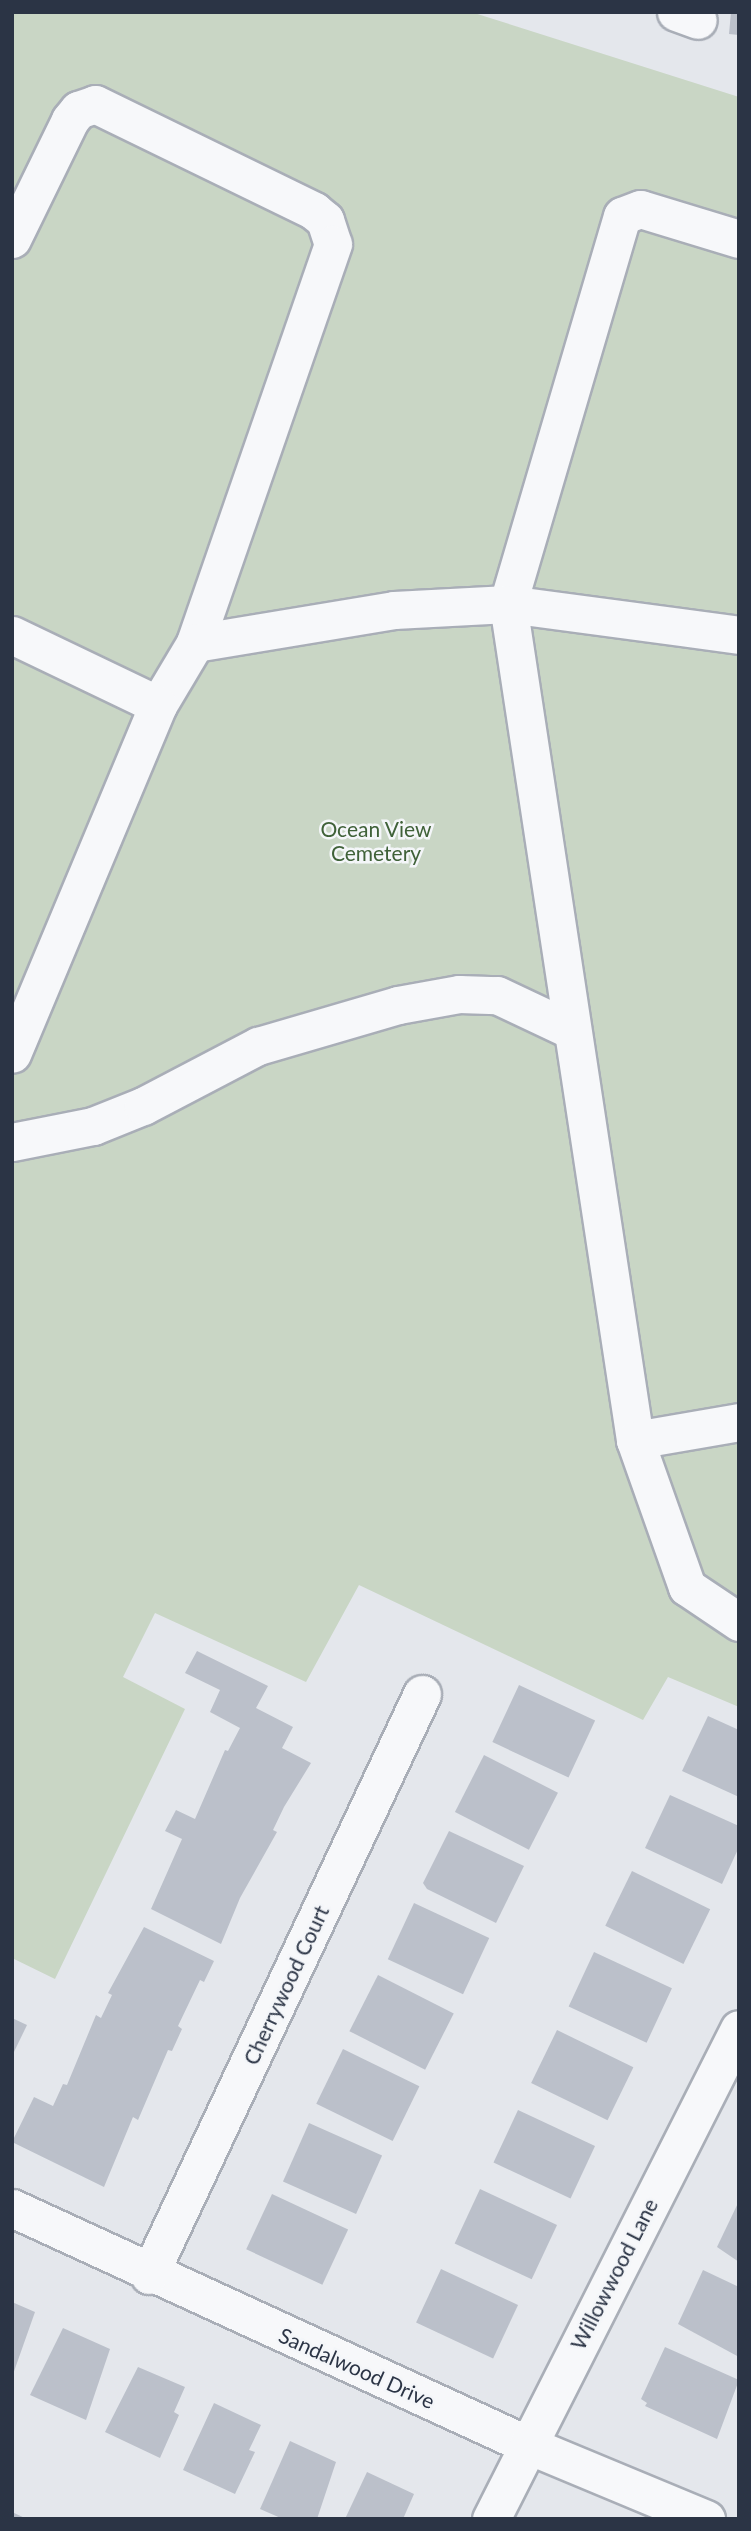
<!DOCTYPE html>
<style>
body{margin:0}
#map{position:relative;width:751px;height:2531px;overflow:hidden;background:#e4e7ec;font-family:Lato,sans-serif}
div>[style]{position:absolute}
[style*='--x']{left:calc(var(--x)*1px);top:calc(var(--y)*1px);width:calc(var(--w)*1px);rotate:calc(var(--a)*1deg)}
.green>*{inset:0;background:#c9d6c5}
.building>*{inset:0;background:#bbc0ca;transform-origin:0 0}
.roads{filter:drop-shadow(2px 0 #a9aeb7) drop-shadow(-2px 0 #a9aeb7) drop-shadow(0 2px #a9aeb7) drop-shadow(0 -2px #a9aeb7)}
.minor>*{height:37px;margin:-18.5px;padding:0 18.5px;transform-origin:18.5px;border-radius:18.5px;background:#f7f8fa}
span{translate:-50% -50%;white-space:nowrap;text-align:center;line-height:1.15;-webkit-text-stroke:5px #f4f6f9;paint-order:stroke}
.park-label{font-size:21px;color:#3f6138}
.street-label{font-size:21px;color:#2b3445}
.frame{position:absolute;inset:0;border:14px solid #2b3445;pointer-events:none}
</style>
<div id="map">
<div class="green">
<div style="clip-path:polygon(12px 12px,471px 12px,739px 97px,739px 1707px,668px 1677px,643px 1720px,359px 1585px,306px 1682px,155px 1613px,123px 1677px,185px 1709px,55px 1979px,12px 1958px)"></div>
</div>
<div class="building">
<div style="clip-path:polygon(731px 12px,739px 12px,739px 35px,729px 34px)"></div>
<div style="clip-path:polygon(197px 1651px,268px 1686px,256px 1708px,293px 1727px,282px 1748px,311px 1763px,284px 1807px,273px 1830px,277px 1832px,240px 1898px,221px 1944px,151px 1909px,182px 1839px,165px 1831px,176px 1810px,195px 1819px,225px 1750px,228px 1751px,240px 1728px,210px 1712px,220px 1690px,185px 1673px)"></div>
<div style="left:519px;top:1685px;width:84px;height:63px;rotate:25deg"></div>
<div style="clip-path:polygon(708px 1716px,739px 1730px,739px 1797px,682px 1771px)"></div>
<div style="left:484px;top:1755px;width:83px;height:64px;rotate:27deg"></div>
<div style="clip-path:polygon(670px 1795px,739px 1826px,739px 1847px,722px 1884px,645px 1848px)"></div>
<div style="clip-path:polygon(449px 1831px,524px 1866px,496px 1923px,427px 1889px,423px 1883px)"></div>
<div style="left:632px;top:1871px;width:87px;height:61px;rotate:26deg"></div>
<div style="left:414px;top:1903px;width:83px;height:62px;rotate:25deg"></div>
<div style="clip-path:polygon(144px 1927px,214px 1961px,204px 1982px,200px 1980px,178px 2026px,182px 2029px,172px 2051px,168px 2050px,138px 2120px,133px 2117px,104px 2187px,12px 2142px,34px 2097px,53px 2106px,63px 2084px,67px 2085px,96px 2015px,101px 2018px,112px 1995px,108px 1993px)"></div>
<div style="left:594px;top:1952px;width:86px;height:60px;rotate:25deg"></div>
<div style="left:378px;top:1975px;width:85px;height:63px;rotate:27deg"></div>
<div style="clip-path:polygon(12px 2018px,27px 2025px,12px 2056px)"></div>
<div style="left:557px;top:2030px;width:85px;height:59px;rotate:26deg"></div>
<div style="left:343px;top:2049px;width:85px;height:61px;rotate:26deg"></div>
<div style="left:518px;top:2110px;width:85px;height:58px;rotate:25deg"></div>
<div style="left:309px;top:2123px;width:80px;height:64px;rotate:24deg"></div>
<div style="left:480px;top:2189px;width:85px;height:60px;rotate:25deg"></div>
<div style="left:272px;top:2194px;width:84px;height:61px;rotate:25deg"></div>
<div style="clip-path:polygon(739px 2201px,739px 2262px,717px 2247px)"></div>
<div style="left:441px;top:2269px;width:85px;height:59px;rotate:25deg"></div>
<div style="clip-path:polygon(703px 2270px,739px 2287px,739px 2357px,678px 2324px)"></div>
<div style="clip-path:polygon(12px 2302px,35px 2312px,12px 2377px)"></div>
<div style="clip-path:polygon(63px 2328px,110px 2349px,86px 2420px,30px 2395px)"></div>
<div style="clip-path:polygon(665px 2347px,739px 2380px,717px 2439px,645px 2406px,647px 2403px,641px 2399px)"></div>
<div style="clip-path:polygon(138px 2367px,185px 2387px,174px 2412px,179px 2415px,160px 2458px,105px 2432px)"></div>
<div style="clip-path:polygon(214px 2403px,261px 2425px,249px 2450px,255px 2452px,235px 2494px,183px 2470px)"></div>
<div style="clip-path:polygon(290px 2441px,336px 2462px,317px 2519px,283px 2519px,260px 2509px)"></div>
<div style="clip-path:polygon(367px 2472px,414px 2494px,403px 2519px,345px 2519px)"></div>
<div style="clip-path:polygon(12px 2512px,27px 2519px,12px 2519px)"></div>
</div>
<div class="roads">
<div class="minor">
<div style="--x:676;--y:12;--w:23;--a:20"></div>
<div style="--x:12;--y:239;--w:132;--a:-64"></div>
<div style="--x:70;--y:120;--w:13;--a:-51"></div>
<div style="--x:78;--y:110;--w:18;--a:-19"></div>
<div style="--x:95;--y:104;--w:244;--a:26"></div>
<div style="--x:314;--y:211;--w:14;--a:39"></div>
<div style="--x:325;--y:220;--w:25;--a:72"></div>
<div style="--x:333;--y:244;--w:422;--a:109.1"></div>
<div style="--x:195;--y:643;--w:72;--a:120.8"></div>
<div style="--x:158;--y:705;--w:378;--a:112.7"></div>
<div style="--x:739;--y:239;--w:103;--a:-163.1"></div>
<div style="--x:640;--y:209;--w:19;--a:159"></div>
<div style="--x:622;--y:216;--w:404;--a:106.4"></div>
<div style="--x:508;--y:604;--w:846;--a:81.36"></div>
<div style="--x:635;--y:1440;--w:156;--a:70.5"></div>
<div style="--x:687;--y:1587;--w:63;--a:33.9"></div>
<div style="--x:12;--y:635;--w:162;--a:25.6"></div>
<div style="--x:195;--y:643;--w:202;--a:-9.4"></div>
<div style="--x:394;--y:610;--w:114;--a:-3"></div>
<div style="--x:508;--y:604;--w:233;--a:7.6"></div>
<div style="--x:12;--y:1142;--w:83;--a:-11.2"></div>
<div style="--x:93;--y:1126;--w:54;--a:-21.8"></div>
<div style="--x:143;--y:1106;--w:130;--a:-27.6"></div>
<div style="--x:258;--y:1046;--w:146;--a:-16.3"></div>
<div style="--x:398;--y:1005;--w:62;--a:-10.2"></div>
<div style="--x:459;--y:994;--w:38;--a:2"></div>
<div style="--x:497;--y:995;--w:82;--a:25.3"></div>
<div style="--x:635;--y:1440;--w:106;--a:-9.8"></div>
<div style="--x:12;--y:2208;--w:568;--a:24.67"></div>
<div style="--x:528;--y:2445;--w:193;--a:22.6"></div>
<div style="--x:149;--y:2275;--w:642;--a:-64.83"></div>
<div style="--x:491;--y:2519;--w:549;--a:-63.16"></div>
</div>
</div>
<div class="park-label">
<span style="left:376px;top:841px">Ocean View<br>Cemetery</span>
</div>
<div class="street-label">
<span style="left:286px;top:1985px;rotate:-65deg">Cherrywood Court</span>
<span style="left:614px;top:2274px;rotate:-63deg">Willowwood Lane</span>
<span style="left:357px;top:2368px;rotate:24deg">Sandalwood Drive</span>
</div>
<div class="frame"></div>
</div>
